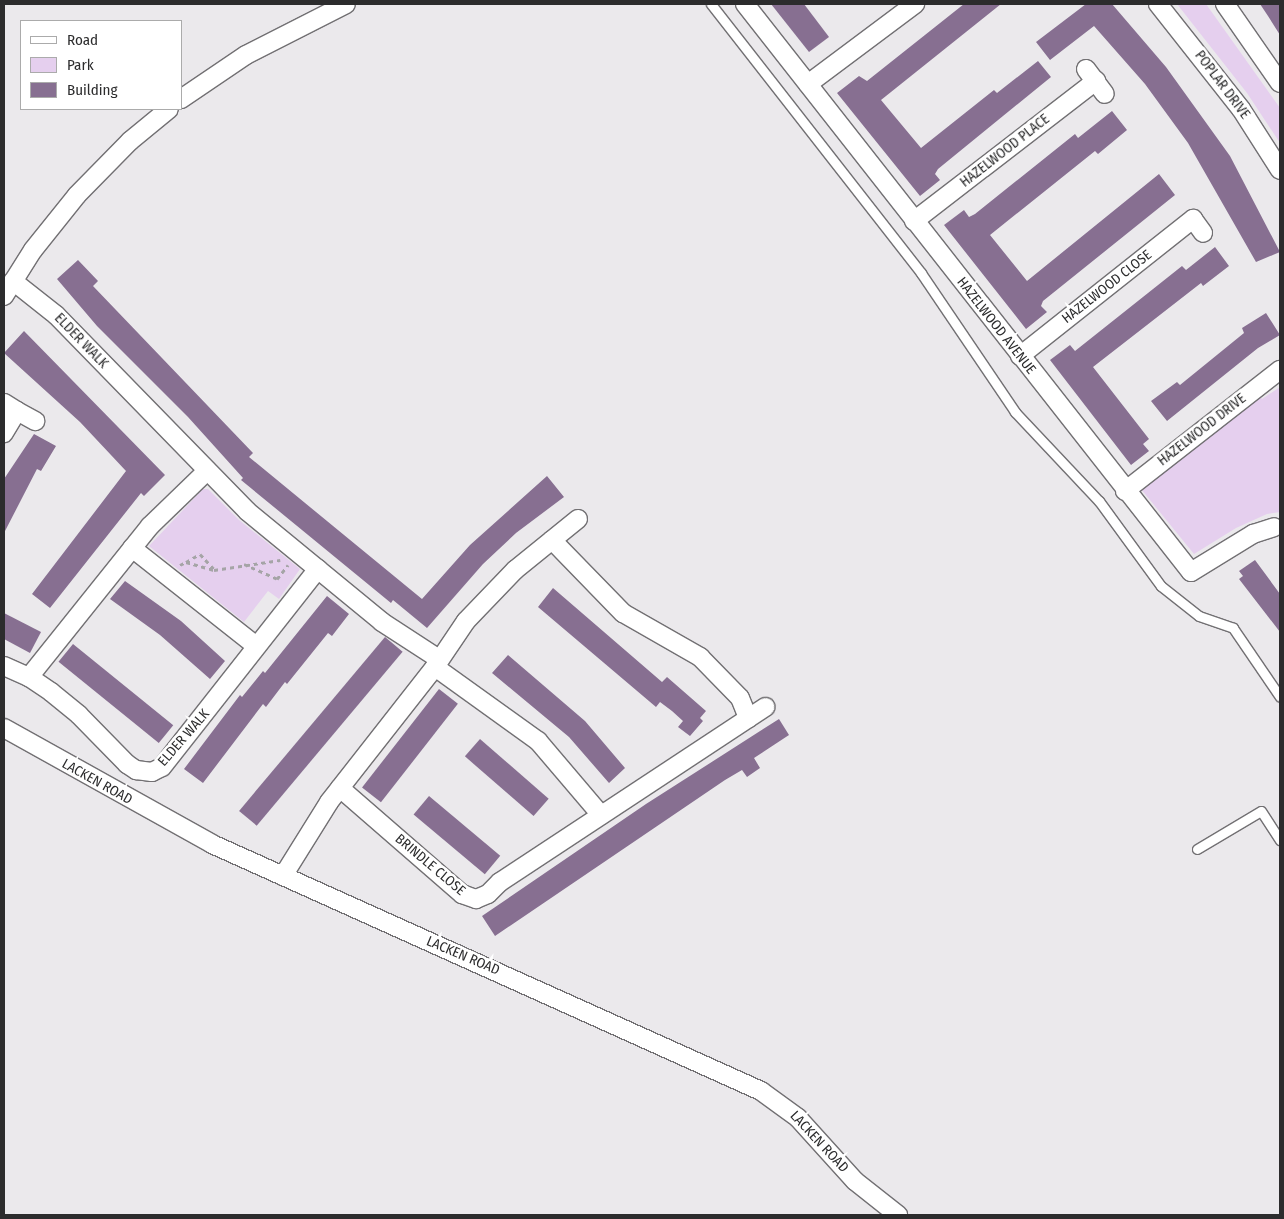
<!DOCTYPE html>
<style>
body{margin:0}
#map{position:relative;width:1284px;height:1219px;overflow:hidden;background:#ebe9ec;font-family:"Fira Sans Condensed",sans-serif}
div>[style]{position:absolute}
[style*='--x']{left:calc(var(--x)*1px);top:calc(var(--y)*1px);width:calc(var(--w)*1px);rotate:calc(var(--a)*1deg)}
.green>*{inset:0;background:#e5cfee}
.building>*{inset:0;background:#876f91;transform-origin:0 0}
.path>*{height:3px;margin-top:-1.5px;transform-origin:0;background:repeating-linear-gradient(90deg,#a5a4a6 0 4px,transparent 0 8px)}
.roads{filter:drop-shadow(1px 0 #727073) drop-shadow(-1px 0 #727073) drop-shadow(0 1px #727073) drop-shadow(0 -1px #727073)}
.service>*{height:9px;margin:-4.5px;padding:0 4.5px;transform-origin:4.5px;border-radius:4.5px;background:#fff}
.minor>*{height:18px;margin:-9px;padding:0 9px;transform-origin:9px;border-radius:9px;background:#fff}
span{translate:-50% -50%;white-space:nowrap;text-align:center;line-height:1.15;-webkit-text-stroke:5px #fff;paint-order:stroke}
.street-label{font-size:14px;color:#2c2c2d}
.frame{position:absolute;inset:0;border:5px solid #2c2c2d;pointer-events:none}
.legend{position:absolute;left:20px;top:20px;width:162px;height:90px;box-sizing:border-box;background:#fff;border:1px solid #ababab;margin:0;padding:6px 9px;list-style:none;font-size:15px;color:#2c2c2d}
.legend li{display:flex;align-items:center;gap:10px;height:25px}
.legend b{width:25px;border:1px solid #ababab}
</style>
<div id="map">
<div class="green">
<div style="clip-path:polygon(1177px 4px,1206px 4px,1280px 108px,1280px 143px,1247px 93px)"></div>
<div style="clip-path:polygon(1280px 387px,1280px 512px,1267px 514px,1236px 528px,1194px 554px,1141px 489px,1260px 396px,1262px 399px)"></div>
<div style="clip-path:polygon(203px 489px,208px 489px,239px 520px,300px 569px,279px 599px,268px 591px,244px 622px,149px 546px)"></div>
</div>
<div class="building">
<div style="clip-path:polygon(771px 4px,804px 4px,829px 37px,809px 52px)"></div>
<div style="clip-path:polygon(964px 4px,1001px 4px,881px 100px,921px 148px,994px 90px,997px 93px,1038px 61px,1051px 77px,938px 169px,935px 174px,940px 180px,920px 196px,837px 93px,859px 76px,867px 81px)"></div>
<div style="clip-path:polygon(1086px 4px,1112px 4px,1166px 67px,1230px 156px,1280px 252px,1256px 262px,1188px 143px,1145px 84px,1094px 26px,1050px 60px,1036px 42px)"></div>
<div style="clip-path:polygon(1260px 4px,1280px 4px,1280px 35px,1268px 16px)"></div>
<div style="clip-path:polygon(1112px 111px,1127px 130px,1098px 154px,1095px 151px,990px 235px,1027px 281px,1159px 174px,1175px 195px,1043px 301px,1041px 306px,1047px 312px,1026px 329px,944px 225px,964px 210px,969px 217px,975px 214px,1075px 134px,1078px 138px)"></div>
<div style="clip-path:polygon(1215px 247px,1229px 266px,1203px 286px,1201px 283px,1093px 367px,1149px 439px,1143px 444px,1149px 451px,1131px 465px,1050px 360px,1070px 345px,1075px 351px,1182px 266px,1186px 270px)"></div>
<div style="clip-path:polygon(78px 260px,98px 281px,93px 286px,253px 453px,249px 457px,422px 599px,470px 545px,547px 476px,564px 497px,516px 533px,483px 564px,427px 628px,393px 600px,391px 603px,241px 480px,243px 478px,188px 417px,97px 326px,57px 279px)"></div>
<div style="clip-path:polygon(1266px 313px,1280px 335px,1258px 348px,1167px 421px,1151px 401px,1177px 382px,1180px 385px,1244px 333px,1242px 328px)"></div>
<div style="clip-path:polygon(24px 331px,165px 475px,144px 496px,141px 493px,50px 608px,32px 594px,126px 471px,80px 422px,4px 353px)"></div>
<div style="clip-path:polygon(34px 434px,56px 446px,41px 471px,37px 469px,4px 533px,4px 479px)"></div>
<div style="clip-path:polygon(1255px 560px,1280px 594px,1280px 632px,1239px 579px,1243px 576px,1239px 571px)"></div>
<div style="clip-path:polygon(125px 581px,181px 621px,225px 661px,210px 679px,160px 635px,110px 599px)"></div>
<div style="clip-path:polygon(553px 588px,662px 682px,667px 677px,706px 711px,700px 718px,703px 721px,690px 736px,678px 727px,683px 721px,672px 711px,660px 702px,656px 707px,538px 607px)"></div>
<div style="clip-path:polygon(327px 596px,349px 614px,332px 636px,328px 633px,287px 684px,285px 682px,266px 707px,263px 704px,203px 783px,184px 769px,240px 695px,242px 697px,263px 671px,265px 673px)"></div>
<div style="clip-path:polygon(4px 613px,41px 632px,30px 653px,4px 639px)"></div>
<div style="left:385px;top:637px;width:23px;height:227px;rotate:40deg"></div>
<div style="left:73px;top:644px;width:129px;height:23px;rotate:39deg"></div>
<div style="clip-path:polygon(508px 655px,585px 721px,625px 768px,609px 783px,569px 737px,492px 673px)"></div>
<div style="left:439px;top:689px;width:24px;height:125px;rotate:38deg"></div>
<div style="clip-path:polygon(779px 719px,789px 735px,754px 758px,760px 768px,747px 777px,742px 770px,725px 780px,495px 936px,482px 916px,646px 804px)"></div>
<div style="left:480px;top:739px;width:91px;height:23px;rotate:41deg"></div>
<div style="left:429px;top:796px;width:93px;height:24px;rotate:40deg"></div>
</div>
<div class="path">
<div style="--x:186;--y:562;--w:16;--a:-30"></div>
<div style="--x:200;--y:554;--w:21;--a:47"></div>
<div style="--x:244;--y:564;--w:36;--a:24"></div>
<div style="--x:277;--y:579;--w:18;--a:-52"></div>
<div style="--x:180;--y:565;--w:7;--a:-27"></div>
<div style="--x:186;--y:562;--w:29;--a:16"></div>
<div style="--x:214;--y:570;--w:67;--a:-8.6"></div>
</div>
<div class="roads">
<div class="service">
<div style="--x:711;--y:4;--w:341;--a:52"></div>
<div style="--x:921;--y:273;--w:168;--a:55.9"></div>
<div style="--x:1015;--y:412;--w:122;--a:46.7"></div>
<div style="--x:1099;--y:501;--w:105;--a:53.9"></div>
<div style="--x:1161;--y:586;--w:48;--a:38.3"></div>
<div style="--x:1199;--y:616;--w:36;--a:19"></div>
<div style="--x:1233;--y:628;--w:83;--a:55.7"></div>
<div style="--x:1197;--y:849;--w:74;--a:-30.7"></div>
<div style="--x:1261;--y:811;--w:35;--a:57"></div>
</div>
<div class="minor">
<div style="--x:745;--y:4;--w:722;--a:51.86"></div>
<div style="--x:1191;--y:572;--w:73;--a:-31.5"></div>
<div style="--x:1253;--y:534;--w:22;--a:-18"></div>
<div style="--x:1158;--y:4;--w:134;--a:51.7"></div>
<div style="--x:1241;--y:109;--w:72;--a:57.4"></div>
<div style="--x:1225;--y:4;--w:96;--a:55.2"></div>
<div style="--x:1086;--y:69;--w:31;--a:53"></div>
<div style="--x:808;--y:84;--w:134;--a:-36.8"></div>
<div style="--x:181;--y:99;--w:78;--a:-34.1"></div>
<div style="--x:246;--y:55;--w:112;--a:-27"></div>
<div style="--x:914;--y:221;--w:230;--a:-37.6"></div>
<div style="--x:13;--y:281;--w:55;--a:38.3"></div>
<div style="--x:56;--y:315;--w:274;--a:45.7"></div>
<div style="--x:247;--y:511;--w:175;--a:39.4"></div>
<div style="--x:382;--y:622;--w:68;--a:33"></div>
<div style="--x:4;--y:296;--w:54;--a:-57.8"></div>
<div style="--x:33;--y:250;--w:70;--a:-51.3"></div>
<div style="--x:77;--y:195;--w:76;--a:-45.5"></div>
<div style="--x:130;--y:141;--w:50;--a:-39.4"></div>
<div style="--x:1020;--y:356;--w:221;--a:-38.4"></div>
<div style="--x:1193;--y:219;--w:17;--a:54"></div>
<div style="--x:4;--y:403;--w:15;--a:32"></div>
<div style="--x:17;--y:411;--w:26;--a:121"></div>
<div style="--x:17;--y:411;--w:21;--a:29"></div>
<div style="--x:1125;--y:491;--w:197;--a:-38"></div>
<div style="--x:552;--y:540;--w:102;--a:45.8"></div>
<div style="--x:623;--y:613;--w:89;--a:29.7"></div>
<div style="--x:700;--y:657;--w:57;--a:45.7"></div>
<div style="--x:740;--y:698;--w:22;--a:68"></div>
<div style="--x:132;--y:548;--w:158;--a:38.3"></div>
<div style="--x:4;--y:666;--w:27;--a:24"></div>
<div style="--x:29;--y:677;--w:27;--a:34"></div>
<div style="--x:51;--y:692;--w:36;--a:39"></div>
<div style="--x:79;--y:715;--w:69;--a:45.6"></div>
<div style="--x:127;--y:764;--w:11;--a:34"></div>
<div style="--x:136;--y:770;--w:16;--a:7"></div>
<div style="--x:152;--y:772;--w:11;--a:-27"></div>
<div style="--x:162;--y:767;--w:252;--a:-51.8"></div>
<div style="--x:435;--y:667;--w:127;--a:35.7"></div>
<div style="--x:538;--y:741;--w:97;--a:49.6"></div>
<div style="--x:29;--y:677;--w:193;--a:-51.3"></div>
<div style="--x:150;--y:526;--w:78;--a:-44"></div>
<div style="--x:4;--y:728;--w:238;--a:29.1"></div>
<div style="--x:212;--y:844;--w:602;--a:24.22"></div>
<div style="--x:761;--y:1091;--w:46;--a:36.1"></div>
<div style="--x:798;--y:1118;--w:85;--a:47.9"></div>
<div style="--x:855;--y:1181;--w:55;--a:38.3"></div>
<div style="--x:340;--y:788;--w:162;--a:41"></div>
<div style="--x:462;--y:894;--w:15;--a:20"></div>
<div style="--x:476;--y:899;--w:13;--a:-23"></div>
<div style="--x:488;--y:894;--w:17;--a:-45"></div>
<div style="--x:500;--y:882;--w:318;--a:-33.4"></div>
<div style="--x:283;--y:876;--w:87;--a:-58.1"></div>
<div style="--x:329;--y:802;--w:172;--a:-51.9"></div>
<div style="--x:435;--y:667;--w:55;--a:-56"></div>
<div style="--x:466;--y:621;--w:71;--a:-46.1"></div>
<div style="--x:515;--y:570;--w:81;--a:-39"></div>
</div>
</div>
<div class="street-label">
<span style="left:1222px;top:85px;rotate:53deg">POPLAR DRIVE</span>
<span style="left:1005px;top:151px;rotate:-38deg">HAZELWOOD PLACE</span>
<span style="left:1107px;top:287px;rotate:-38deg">HAZELWOOD CLOSE</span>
<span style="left:996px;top:326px;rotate:52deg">HAZELWOOD AVENUE</span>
<span style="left:81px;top:341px;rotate:46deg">ELDER WALK</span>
<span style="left:1202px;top:430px;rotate:-38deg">HAZELWOOD DRIVE</span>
<span style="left:184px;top:738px;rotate:-49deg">ELDER WALK</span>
<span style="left:97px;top:782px;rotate:29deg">LACKEN ROAD</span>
<span style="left:430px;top:865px;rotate:40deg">BRINDLE CLOSE</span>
<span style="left:463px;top:956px;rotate:23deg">LACKEN ROAD</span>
<span style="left:819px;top:1142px;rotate:47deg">LACKEN ROAD</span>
</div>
<div class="frame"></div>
<ul class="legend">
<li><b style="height:6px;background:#fff"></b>Road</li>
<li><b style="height:14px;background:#e5cfee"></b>Park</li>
<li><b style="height:14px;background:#876f91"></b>Building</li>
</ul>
</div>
